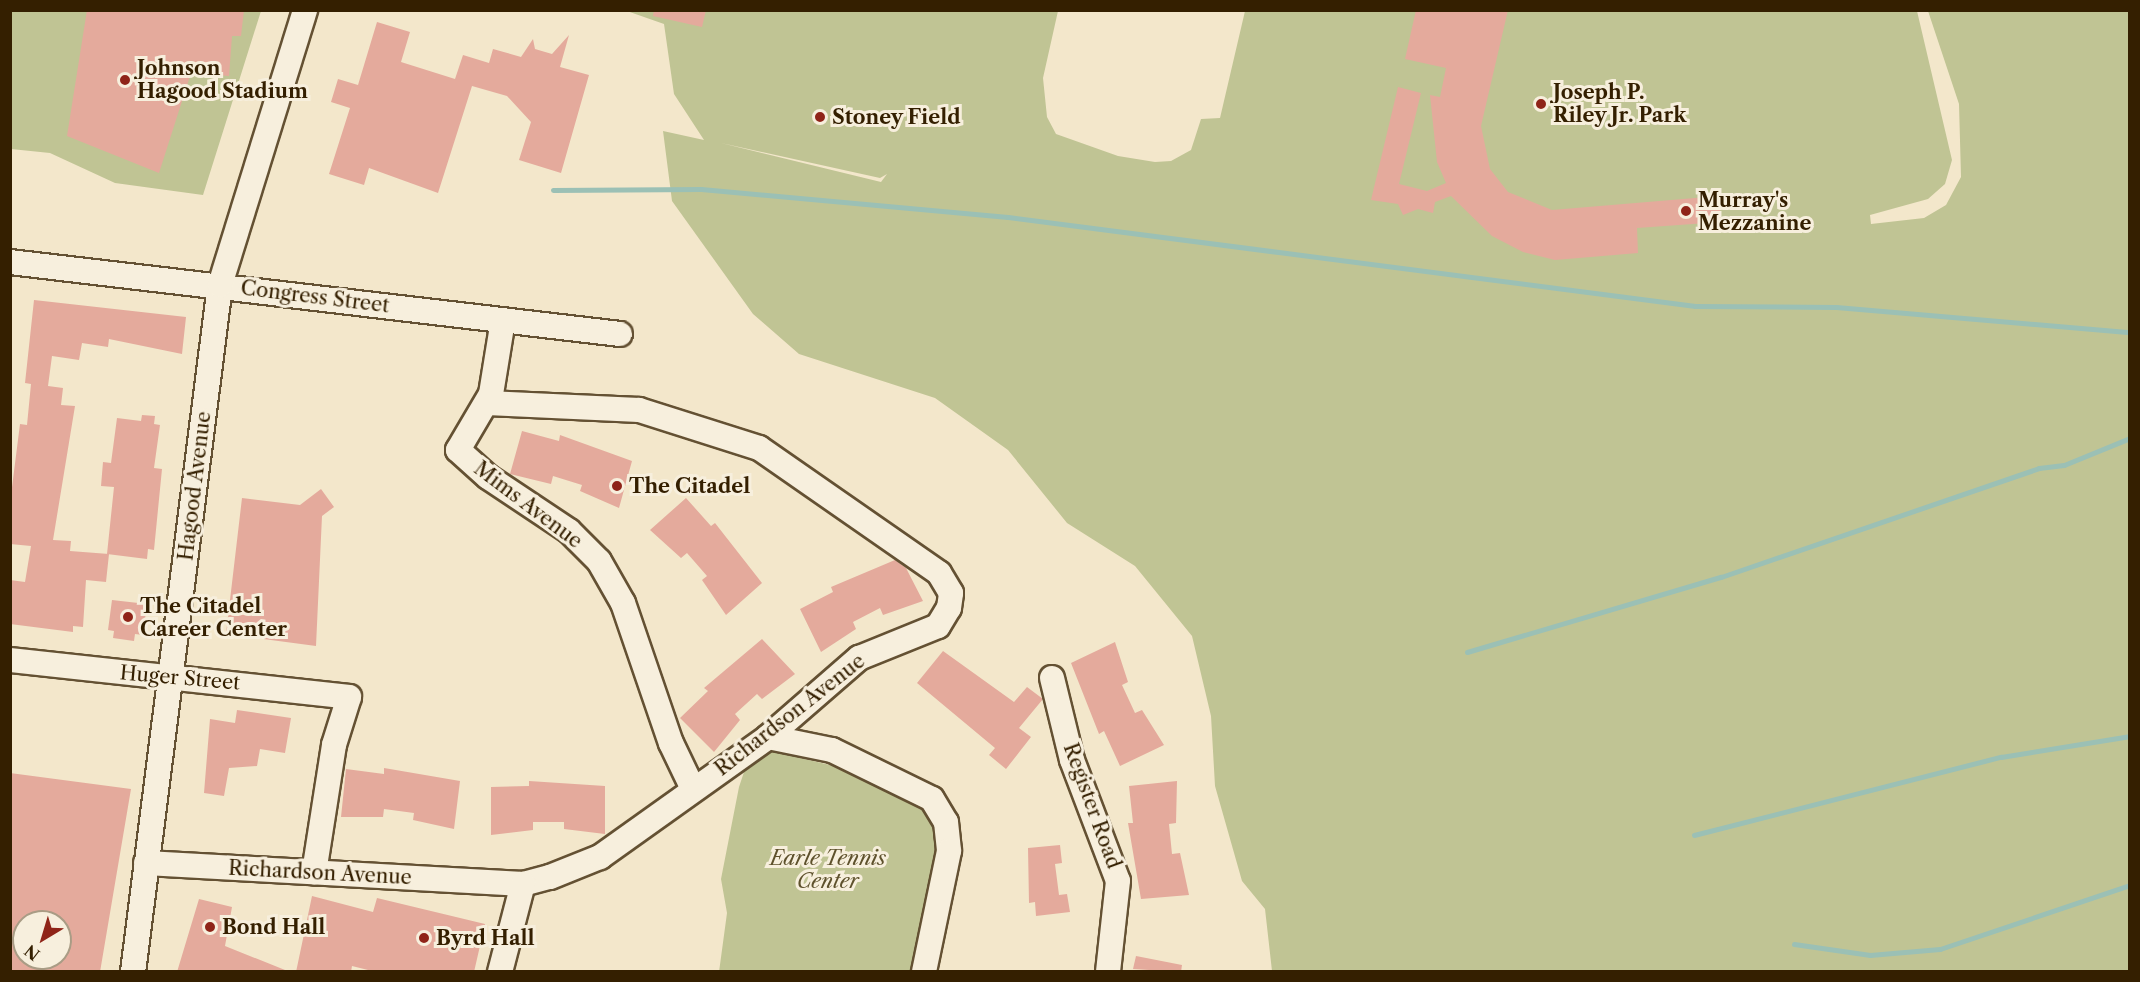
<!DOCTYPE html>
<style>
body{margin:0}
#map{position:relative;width:2140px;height:982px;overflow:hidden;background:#f3e7cb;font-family:"Libre Caslon Text",serif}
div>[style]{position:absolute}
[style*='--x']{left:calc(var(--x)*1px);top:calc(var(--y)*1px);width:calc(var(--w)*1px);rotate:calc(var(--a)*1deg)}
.green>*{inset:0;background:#c0c494}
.stream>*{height:5px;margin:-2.5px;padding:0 2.5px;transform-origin:2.5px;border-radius:2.5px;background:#9bc0b5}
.building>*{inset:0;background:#e4aa9c}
.roads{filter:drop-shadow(2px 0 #645133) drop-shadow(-2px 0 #645133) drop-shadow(0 2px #645133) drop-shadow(0 -2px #645133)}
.minor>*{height:24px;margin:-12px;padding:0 12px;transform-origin:12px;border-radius:12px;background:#f7efdd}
.dots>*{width:16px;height:16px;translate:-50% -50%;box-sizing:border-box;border:3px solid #f7efdd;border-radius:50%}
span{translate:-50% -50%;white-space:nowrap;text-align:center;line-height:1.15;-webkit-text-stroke:6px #f7efdd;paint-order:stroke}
.poi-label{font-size:20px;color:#341f00;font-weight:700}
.left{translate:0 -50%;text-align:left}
.street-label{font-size:20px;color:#341f00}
.park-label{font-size:20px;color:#5e512c;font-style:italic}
.frame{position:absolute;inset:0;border:12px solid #341f00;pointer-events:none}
.north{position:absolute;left:12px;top:910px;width:60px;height:60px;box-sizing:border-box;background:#f7efdd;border:2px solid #a99c85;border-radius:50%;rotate:218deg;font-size:16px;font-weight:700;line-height:24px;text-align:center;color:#341f00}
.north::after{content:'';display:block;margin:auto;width:21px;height:27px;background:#8f2418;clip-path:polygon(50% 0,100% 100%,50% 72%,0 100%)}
</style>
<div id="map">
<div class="green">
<div style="clip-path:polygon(evenodd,624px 10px,1058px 11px,1043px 78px,1047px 117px,1056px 134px,1118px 156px,1155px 162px,1171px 161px,1191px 150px,1201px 119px,1220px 118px,1245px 11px,1917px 11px,1952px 160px,1945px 184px,1928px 199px,1870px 215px,1871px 224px,1924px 218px,1946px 205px,1961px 177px,1959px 104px,1928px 11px,2129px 11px,2129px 971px,1272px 971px,1265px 909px,1242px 881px,1215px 786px,1211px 716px,1192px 636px,1135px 566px,1067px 523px,1008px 450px,935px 398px,799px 354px,753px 314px,672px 201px,663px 131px,704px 140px,674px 94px,664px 24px,624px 10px,721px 143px,880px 178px,887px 174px,881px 182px,721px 143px)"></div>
<div style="clip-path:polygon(10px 11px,261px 11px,203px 195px,115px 183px,50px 153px,11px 149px)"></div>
<div style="clip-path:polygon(771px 751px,876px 776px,912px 795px,933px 818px,942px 840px,921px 971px,719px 972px,727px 913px,721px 879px,739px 787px,746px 766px)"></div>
</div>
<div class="stream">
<div style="--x:553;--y:190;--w:148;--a:-0.4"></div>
<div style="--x:701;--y:189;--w:308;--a:5.2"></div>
<div style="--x:1008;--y:217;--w:693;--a:7.38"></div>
<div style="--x:1695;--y:306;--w:141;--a:0.4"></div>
<div style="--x:1836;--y:307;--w:295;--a:4.9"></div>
<div style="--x:1467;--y:652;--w:265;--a:-16.5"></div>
<div style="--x:1721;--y:577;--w:336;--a:-18.9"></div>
<div style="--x:2039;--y:468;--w:25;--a:-7"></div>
<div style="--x:2064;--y:465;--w:71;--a:-22.2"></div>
<div style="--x:1694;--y:835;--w:317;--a:-14.3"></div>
<div style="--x:2001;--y:757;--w:131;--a:-9.2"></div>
<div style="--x:1794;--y:944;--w:77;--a:8.2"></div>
<div style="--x:1870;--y:955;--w:70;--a:-4.9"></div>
<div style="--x:1940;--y:949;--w:200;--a:-18.6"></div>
</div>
<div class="building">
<div style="clip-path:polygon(87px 10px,244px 10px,241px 36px,232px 36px,229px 76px,191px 73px,159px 173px,67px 136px)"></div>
<div style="clip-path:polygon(654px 10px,706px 10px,702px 27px,653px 16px)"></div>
<div style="clip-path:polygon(1416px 10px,1508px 10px,1481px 126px,1490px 169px,1508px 192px,1552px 210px,1719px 196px,1721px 222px,1637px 228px,1638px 253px,1555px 260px,1523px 252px,1492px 236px,1451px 196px,1435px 202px,1433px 213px,1418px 209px,1403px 215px,1398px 204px,1371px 200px,1398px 87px,1421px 93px,1399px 184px,1427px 191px,1446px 183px,1437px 162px,1430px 95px,1440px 97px,1446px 68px,1405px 59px)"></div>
<div style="clip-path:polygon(377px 22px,410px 32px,401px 62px,455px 79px,463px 55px,489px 63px,493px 49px,521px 57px,533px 39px,535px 49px,552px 54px,569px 35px,560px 67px,589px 75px,561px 173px,519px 160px,531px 122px,507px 96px,472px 86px,438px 193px,369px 168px,364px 185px,329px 174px,350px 108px,331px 102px,338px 79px,358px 85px)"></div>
<div style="clip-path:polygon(34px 300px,186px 317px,182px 354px,109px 339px,108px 347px,82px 343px,79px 360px,52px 356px,48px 386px,63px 388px,61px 405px,75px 406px,53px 540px,71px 541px,70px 551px,109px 554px,106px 582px,86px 580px,83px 627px,73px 626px,73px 632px,10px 624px,10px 580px,25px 582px,31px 546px,10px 544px,10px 503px,20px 424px,27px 425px,31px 384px,25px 383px)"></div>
<div style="clip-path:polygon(142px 415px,155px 416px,154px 424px,160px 425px,154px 468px,162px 469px,154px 550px,148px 549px,147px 559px,107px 554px,114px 487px,101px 486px,103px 462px,111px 463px,117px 418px,141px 421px)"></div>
<div style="clip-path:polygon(522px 431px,559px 441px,560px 435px,632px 461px,619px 508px,580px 491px,582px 485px,553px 476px,551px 484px,510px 474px)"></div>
<div style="clip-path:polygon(321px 489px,334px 507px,322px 516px,316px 646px,226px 634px,242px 498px,300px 505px)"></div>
<div style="clip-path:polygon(686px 498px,711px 526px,715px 523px,762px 583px,726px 615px,702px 580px,707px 576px,687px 553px,681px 558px,650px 530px)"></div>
<div style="clip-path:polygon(895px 560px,906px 568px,923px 601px,883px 615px,880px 608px,853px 622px,856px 629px,821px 652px,800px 609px,833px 592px,831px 587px)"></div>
<div style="clip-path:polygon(112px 600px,147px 604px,143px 635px,135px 634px,134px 641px,113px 638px,114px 631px,108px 630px)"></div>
<div style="clip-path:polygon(762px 639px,795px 674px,762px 699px,757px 694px,735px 714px,740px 720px,714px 752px,680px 718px,708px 691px,704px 688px)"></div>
<div style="clip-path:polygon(1115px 642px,1128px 682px,1122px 685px,1135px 713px,1142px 710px,1164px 745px,1120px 766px,1104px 731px,1099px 734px,1071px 663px)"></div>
<div style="clip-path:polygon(943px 651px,1014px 702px,1027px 687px,1043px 699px,1019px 728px,1031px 737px,1006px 769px,989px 755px,995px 748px,917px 683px)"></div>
<div style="clip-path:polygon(237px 710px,291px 718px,285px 753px,260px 749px,257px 766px,229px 768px,224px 796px,204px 793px,210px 719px,235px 723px)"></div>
<div style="clip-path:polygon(384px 768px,460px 781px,454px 829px,413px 820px,414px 813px,384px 809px,383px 817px,341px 817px,346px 769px,384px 774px)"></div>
<div style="clip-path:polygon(evenodd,10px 773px,131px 789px,100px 972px,10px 972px,10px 773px,24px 922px,60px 922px,60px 958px,24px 958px,24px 922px)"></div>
<div style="clip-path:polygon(529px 781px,605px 786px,605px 834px,564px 829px,564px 822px,533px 822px,533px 830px,491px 835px,491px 787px,529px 786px)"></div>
<div style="clip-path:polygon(1177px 781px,1176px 823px,1169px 824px,1172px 854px,1180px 853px,1189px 895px,1141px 899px,1128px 823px,1133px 823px,1129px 786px)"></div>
<div style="clip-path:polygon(1060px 845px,1062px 863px,1055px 864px,1059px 895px,1067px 894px,1070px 912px,1036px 916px,1035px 902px,1029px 903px,1028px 848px)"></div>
<div style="clip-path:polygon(312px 896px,373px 912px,377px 898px,485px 924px,474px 972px,376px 972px,352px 966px,351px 972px,296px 972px)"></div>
<div style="clip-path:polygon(199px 899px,232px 907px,225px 946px,290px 972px,177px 972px)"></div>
<div style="clip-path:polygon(1136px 956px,1182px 965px,1181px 972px,1133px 969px)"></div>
</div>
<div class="roads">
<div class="minor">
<div style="--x:10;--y:262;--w:614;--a:6.73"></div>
<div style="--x:503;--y:320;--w:75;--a:99.2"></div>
<div style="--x:491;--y:394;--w:65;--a:120.5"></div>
<div style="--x:458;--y:450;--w:40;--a:42"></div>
<div style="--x:488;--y:477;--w:97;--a:33.7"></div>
<div style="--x:569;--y:531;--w:42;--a:45"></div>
<div style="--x:599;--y:561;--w:48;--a:60.3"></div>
<div style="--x:623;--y:603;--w:148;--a:71.1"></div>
<div style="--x:671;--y:743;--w:51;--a:64.4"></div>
<div style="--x:10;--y:660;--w:341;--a:6.2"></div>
<div style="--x:349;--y:697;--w:50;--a:107.4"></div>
<div style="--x:334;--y:745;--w:129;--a:98.9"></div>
<div style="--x:1052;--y:678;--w:84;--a:76.3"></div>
<div style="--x:1072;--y:760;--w:129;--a:69.2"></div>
<div style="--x:1118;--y:881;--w:92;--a:96.3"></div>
<div style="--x:768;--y:737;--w:65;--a:11.5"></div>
<div style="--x:832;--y:750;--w:111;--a:26.1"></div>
<div style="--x:932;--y:799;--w:27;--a:59"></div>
<div style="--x:946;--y:822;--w:29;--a:84"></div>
<div style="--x:949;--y:851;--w:124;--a:101.7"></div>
<div style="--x:146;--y:863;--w:378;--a:3.2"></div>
<div style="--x:523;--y:884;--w:28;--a:-15"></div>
<div style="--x:550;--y:877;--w:54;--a:-21.8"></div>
<div style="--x:600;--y:857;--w:206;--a:-35.5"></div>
<div style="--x:768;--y:737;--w:121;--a:-41"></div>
<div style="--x:859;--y:658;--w:85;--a:-22.1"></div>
<div style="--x:938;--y:626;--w:21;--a:-59"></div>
<div style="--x:949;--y:608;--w:15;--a:-82"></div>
<div style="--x:951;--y:593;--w:23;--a:-121"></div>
<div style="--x:939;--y:573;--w:219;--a:-145.2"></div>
<div style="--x:759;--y:448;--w:126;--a:-162.4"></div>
<div style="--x:639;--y:410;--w:152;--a:-177.4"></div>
<div style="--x:133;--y:972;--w:692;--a:-82.78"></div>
<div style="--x:220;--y:285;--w:288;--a:-72.8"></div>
<div style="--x:500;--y:972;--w:91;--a:-75.4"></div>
</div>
</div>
<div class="dots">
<div style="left:125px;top:80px;background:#8f2418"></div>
<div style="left:1541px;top:104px;background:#8f2418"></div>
<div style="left:820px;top:117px;background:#8f2418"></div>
<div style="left:1686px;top:211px;background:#8f2418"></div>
<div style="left:617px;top:486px;background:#8f2418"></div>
<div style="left:128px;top:617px;background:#8f2418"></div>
<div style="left:210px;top:927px;background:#8f2418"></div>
<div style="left:424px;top:938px;background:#8f2418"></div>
</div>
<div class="poi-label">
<span class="left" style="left:137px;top:80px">Johnson<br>Hagood Stadium</span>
<span class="left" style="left:1553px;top:104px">Joseph P.<br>Riley Jr. Park</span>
<span class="left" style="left:832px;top:117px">Stoney Field</span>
<span class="left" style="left:1698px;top:212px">Murray's<br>Mezzanine</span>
<span class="left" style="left:629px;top:486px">The Citadel</span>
<span class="left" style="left:140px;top:618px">The Citadel<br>Career Center</span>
<span class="left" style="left:222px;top:927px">Bond Hall</span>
<span class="left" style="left:436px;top:938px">Byrd Hall</span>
</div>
<div class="street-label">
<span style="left:315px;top:297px;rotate:7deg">Congress Street</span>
<span style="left:195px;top:486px;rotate:-83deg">Hagood Avenue</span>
<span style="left:528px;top:505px;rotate:37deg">Mims Avenue</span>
<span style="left:180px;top:678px;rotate:5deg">Huger Street</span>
<span style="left:790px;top:715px;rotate:-38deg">Richardson Avenue</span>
<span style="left:1092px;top:806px;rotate:70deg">Register Road</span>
<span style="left:320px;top:873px;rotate:3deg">Richardson Avenue</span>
</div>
<div class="park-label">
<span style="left:828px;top:870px">Earle Tennis<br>Center</span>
</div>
<div class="frame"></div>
<div class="north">N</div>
</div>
